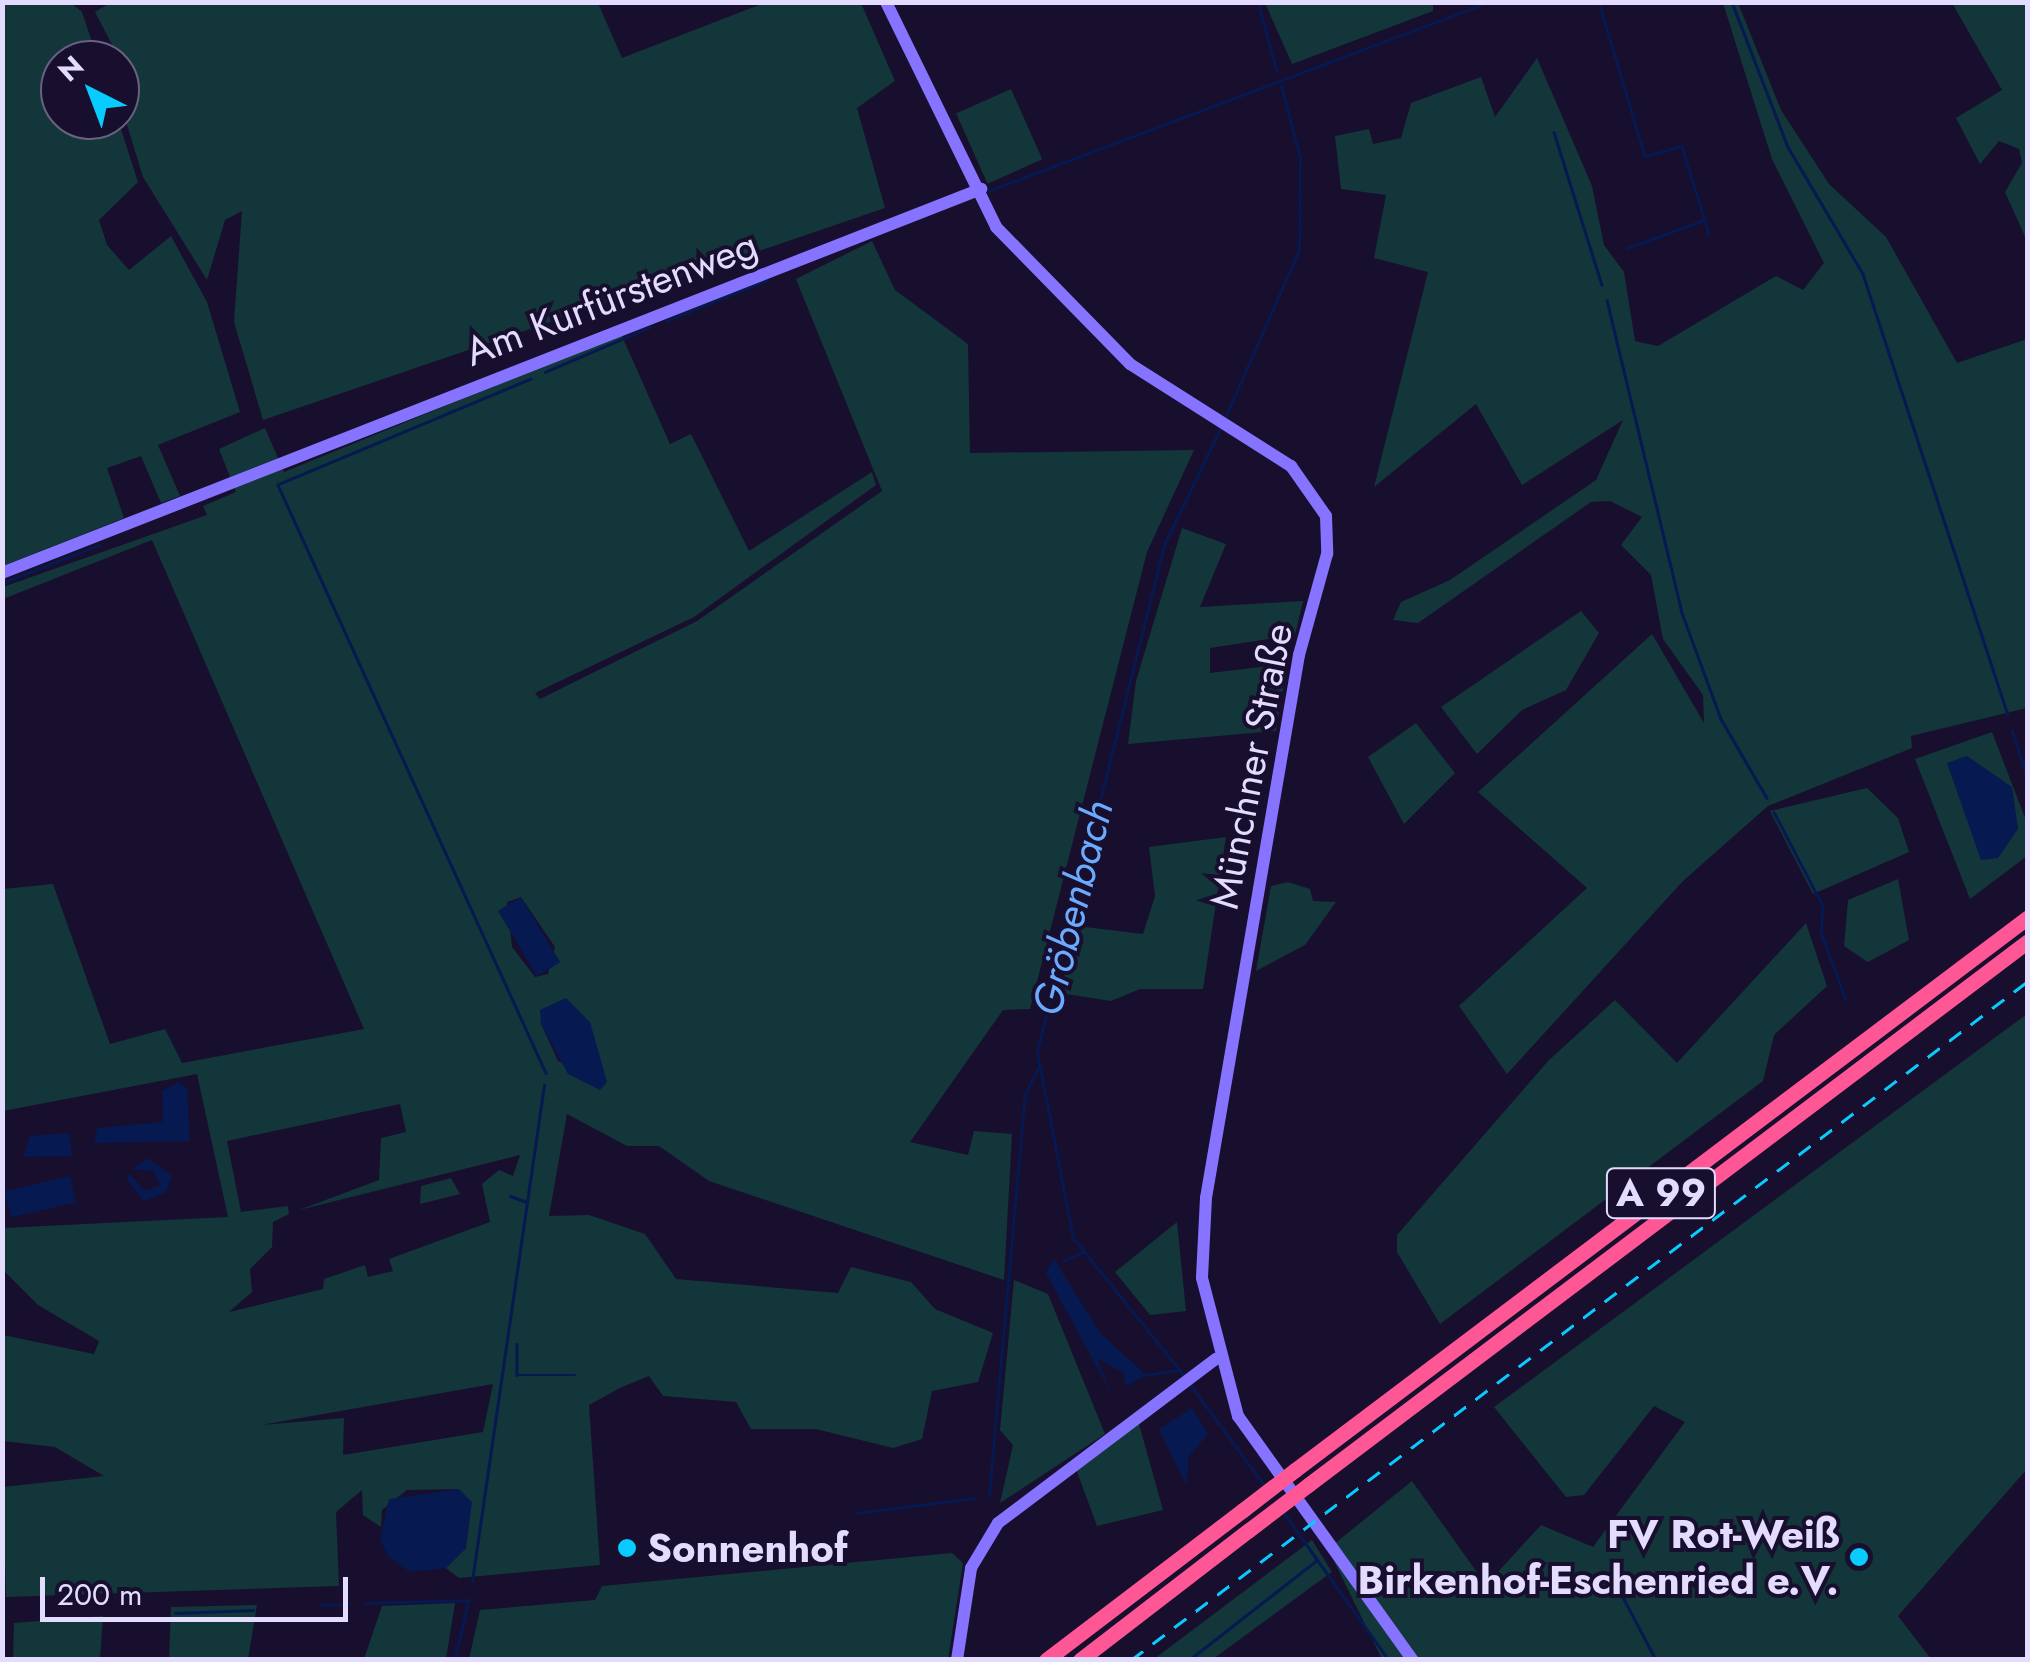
<!DOCTYPE html>
<meta charset="utf-8">
<style>
body{margin:0}
#map{position:relative;width:2030px;height:1662px;overflow:hidden;background:#180f2e;font-family:Jost,sans-serif}
div>[style]{position:absolute}
[style*='--x']{left:calc(var(--x)*1px);top:calc(var(--y)*1px);width:calc(var(--w)*1px);rotate:calc(var(--a)*1deg)}
.green>*{inset:0;background:#123639;transform-origin:0 0}
.water>*{inset:0;background:#061950;transform-origin:0 0}
.stream>*{height:2.5px;margin:-1.25px;padding:0 1.25px;transform-origin:1.25px;border-radius:1.25px;background:#061950}
.secondary>*{height:12px;margin:-6px;padding:0 6px;transform-origin:6px;border-radius:6px;background:#8673ff}
.highway>*{height:15px;margin:-7.5px;padding:0 7.5px;transform-origin:7.5px;border-radius:7.5px;background:#ff5795}
.rail>*{height:2.5px;margin-top:-1.25px;transform-origin:0;background:repeating-linear-gradient(90deg,#08cbff 0 15px,transparent 0 27px)}
.highway-bridge>*{height:15px;margin:-7.5px;padding:0 7.5px;transform-origin:7.5px;border-radius:7.5px;background:#ff5795}
.dots>*{width:28px;height:28px;translate:-50% -50%;box-sizing:border-box;border:5px solid #180f2e;border-radius:50%}
span{translate:-50% -50%;white-space:nowrap;text-align:center;line-height:1.15;-webkit-text-stroke:8px #180f2e;paint-order:stroke}
.shield-label span{padding:2px 8px;background:#180f2e;border:2px solid;border-radius:8px;-webkit-text-stroke-width:0}
.shield-label{font-size:38px;color:#e4dcff;font-weight:700}
.street-label{font-size:40px;color:#e4dcff}
.poi-label{font-size:40px;color:#e4dcff;font-weight:700}
.right{translate:-100% -50%;text-align:right}
.left{translate:0 -50%;text-align:left}
.water-label{font-size:42px;color:#6aaaff;font-style:italic}
.frame{position:absolute;inset:0;border:5px solid #e4dcff;pointer-events:none}
.north{position:absolute;left:40px;top:40px;width:100px;height:100px;box-sizing:border-box;background:#180f2e;border:2px solid #6a6182;border-radius:50%;rotate:318deg;font-size:28px;font-weight:700;line-height:40px;text-align:center;color:#e4dcff}
.north::after{content:'';display:block;margin:auto;width:35px;height:45px;background:#08cbff;clip-path:polygon(50% 0,100% 100%,50% 72%,0 100%)}
.scale{position:absolute;left:40px;top:1577px;width:308px;height:45px;box-sizing:border-box;border:5px solid #e4dcff;border-top:0;padding-left:12px;font-size:30px;line-height:35px;white-space:nowrap;color:#e4dcff;-webkit-text-stroke:8px #180f2e;paint-order:stroke}
</style>
<div id="map">
<div class="green">
<div style="clip-path:polygon(3px 3px,71px 3px,82px 12px,98px 60px,60px 60px,60px 120px,118px 120px,138px 182px,99px 220px,107px 245px,129px 270px,171px 236px,207px 302px,240px 412px,158px 445px,180px 496px,161px 503px,141px 456px,107px 468px,124px 518px,3px 566px)"></div>
<div style="clip-path:polygon(110px 3px,598px 3px,622px 58px,764px 3px,861px 3px,895px 81px,857px 108px,885px 208px,263px 420px,234px 322px,242px 211px,225px 220px,207px 280px,143px 177px,120px 102px,120px 60px,95px 12px)"></div>
<div style="clip-path:polygon(1265px 3px,1433px 3px,1433px 11px,1292px 64px)"></div>
<div style="clip-path:polygon(1723px 3px,1738px 3px,1781px 110px,1829px 184px,1886px 237px,1957px 363px,2027px 339px,2027px 708px,1911px 736px,1912px 748px,1768px 806px,1683px 881px,1507px 1074px,1459px 1006px,1587px 888px,1478px 792px,1652px 634px,1704px 723px,1703px 695px,1663px 639px,1651px 575px,1621px 545px,1642px 517px,1610px 501px,1591px 502px,1418px 623px,1393px 620px,1401px 602px,1450px 580px,1596px 480px,1623px 420px,1522px 485px,1476px 404px,1374px 487px,1428px 272px,1374px 258px,1386px 195px,1341px 189px,1335px 136px,1369px 129px,1373px 144px,1401px 138px,1411px 103px,1481px 77px,1495px 117px,1537px 58px,1592px 186px,1604px 245px,1624px 272px,1635px 341px,1658px 346px,1776px 276px,1803px 290px,1824px 263px,1772px 159px)"></div>
<div style="clip-path:polygon(1952px 3px,2027px 3px,2027px 241px,2005px 192px,2022px 163px,2019px 149px,1999px 141px,1980px 164px,1956px 118px,2002px 90px)"></div>
<div style="left:1011px;top:89px;width:77px;height:60px;rotate:66deg"></div>
<div style="clip-path:polygon(evenodd,872px 241px,895px 290px,968px 344px,970px 453px,1194px 450px,1147px 552px,1030px 1009px,1003px 1010px,910px 1142px,968px 1155px,974px 1131px,1012px 1134px,1004px 1280px,709px 1181px,659px 1146px,627px 1146px,567px 1114px,549px 1216px,589px 1215px,645px 1234px,676px 1279px,838px 1293px,851px 1267px,911px 1282px,935px 1309px,993px 1333px,978px 1382px,932px 1391px,922px 1439px,893px 1448px,816px 1429px,751px 1429px,736px 1402px,663px 1396px,649px 1376px,620px 1388px,589px 1405px,600px 1565px,459px 1578px,446px 1568px,466px 1548px,459px 1489px,407px 1490px,382px 1510px,381px 1527px,363px 1515px,362px 1490px,336px 1512px,339px 1586px,6px 1597px,3px 1487px,104px 1476px,55px 1447px,3px 1441px,3px 1335px,94px 1354px,99px 1341px,38px 1305px,3px 1270px,3px 1228px,228px 1217px,197px 1074px,3px 1111px,3px 889px,53px 884px,110px 1044px,165px 1029px,182px 1063px,364px 1029px,152px 540px,3px 599px,3px 587px,207px 515px,203px 506px,236px 492px,219px 449px,265px 428px,284px 472px,621px 334px,670px 444px,691px 434px,749px 551px,872px 472px,876px 485px,694px 617px,535px 693px,540px 699px,697px 621px,882px 491px,796px 279px,872px 241px,521px 897px,555px 947px,548px 974px,535px 977px,512px 947px,507px 902px,521px 897px,872px 241px,541px 1024px,607px 1081px,558px 1061px,541px 1024px,872px 241px,400px 1104px,406px 1132px,381px 1138px,379px 1180px,299px 1210px,520px 1155px,513px 1176px,499px 1170px,482px 1184px,490px 1222px,389px 1259px,393px 1271px,368px 1277px,365px 1265px,324px 1279px,323px 1289px,229px 1312px,252px 1292px,250px 1269px,272px 1247px,273px 1222px,289px 1214px,288px 1206px,241px 1212px,227px 1141px,400px 1104px,872px 241px,493px 1384px,483px 1432px,343px 1455px,344px 1418px,261px 1425px,493px 1384px)"></div>
<div style="clip-path:polygon(1182px 528px,1226px 544px,1200px 607px,1303px 601px,1295px 635px,1210px 648px,1210px 673px,1287px 664px,1276px 731px,1128px 744px,1136px 681px)"></div>
<div style="clip-path:polygon(1581px 611px,1599px 633px,1566px 690px,1522px 710px,1477px 754px,1441px 707px)"></div>
<div style="clip-path:polygon(1416px 723px,1455px 773px,1404px 824px,1368px 757px)"></div>
<div style="clip-path:polygon(1992px 732px,2027px 823px,2027px 856px,1970px 899px,1915px 759px)"></div>
<div style="clip-path:polygon(1867px 788px,1898px 818px,1909px 852px,1813px 894px,1770px 811px)"></div>
<div style="clip-path:polygon(1226px 837px,1203px 989px,1140px 989px,1111px 1001px,1060px 993px,1077px 926px,1143px 934px,1155px 896px,1149px 847px)"></div>
<div style="clip-path:polygon(1898px 879px,1909px 940px,1868px 962px,1844px 946px,1848px 900px)"></div>
<div style="clip-path:polygon(1288px 882px,1310px 889px,1313px 901px,1336px 902px,1305px 945px,1256px 971px,1271px 886px)"></div>
<div style="clip-path:polygon(1806px 923px,1827px 986px,1774px 1035px,1763px 1081px,1440px 1324px,1397px 1252px,1397px 1235px,1549px 1060px,1615px 1000px,1677px 1063px)"></div>
<div style="clip-path:polygon(2027px 1014px,2027px 1469px,1898px 1616px,1931px 1659px,1382px 1659px,1328px 1549px,1412px 1481px,1486px 1585px,1541px 1525px,1593px 1547px,1685px 1422px,1654px 1406px,1584px 1495px,1566px 1497px,1494px 1407px)"></div>
<div style="clip-path:polygon(451px 1178px,460px 1194px,420px 1204px,421px 1186px)"></div>
<div style="clip-path:polygon(1177px 1222px,1186px 1311px,1150px 1315px,1115px 1272px)"></div>
<div style="clip-path:polygon(1014px 1280px,1048px 1294px,1105px 1434px,1000px 1503px,1013px 1445px,1000px 1430px)"></div>
<div style="clip-path:polygon(1139px 1424px,1163px 1510px,1097px 1526px,1076px 1469px)"></div>
<div style="clip-path:polygon(1312px 1540px,1332px 1572px,1318px 1582px,1213px 1659px,1154px 1659px)"></div>
<div style="clip-path:polygon(952px 1553px,963px 1563px,948px 1659px,469px 1659px,480px 1610px,595px 1600px,602px 1586px)"></div>
<div style="clip-path:polygon(455px 1603px,446px 1659px,364px 1659px,382px 1606px)"></div>
<div style="clip-path:polygon(257px 1605px,248px 1659px,169px 1659px,171px 1607px)"></div>
<div style="clip-path:polygon(103px 1616px,100px 1659px,13px 1659px,14px 1623px)"></div>
</div>
<div class="water">
<div style="clip-path:polygon(1967px 756px,2012px 787px,2018px 829px,1998px 858px,1981px 860px,1947px 763px)"></div>
<div style="left:521px;top:897px;width:76px;height:27px;rotate:59deg"></div>
<div style="clip-path:polygon(566px 998px,590px 1022px,607px 1082px,600px 1090px,568px 1074px,541px 1024px,540px 1010px)"></div>
<div style="clip-path:polygon(179px 1082px,187px 1088px,190px 1141px,94px 1143px,97px 1128px,163px 1122px,162px 1091px)"></div>
<div style="clip-path:polygon(69px 1133px,72px 1156px,23px 1157px,30px 1136px)"></div>
<div style="clip-path:polygon(147px 1158px,172px 1176px,166px 1192px,144px 1201px,127px 1180px,129px 1173px,144px 1190px,160px 1186px,154px 1171px,132px 1169px)"></div>
<div style="left:70px;top:1176px;width:27px;height:67px;rotate:77deg"></div>
<div style="clip-path:polygon(1054px 1259px,1101px 1334px,1146px 1375px,1126px 1386px,1123px 1373px,1097px 1358px,1113px 1397px,1046px 1273px)"></div>
<div style="clip-path:polygon(1192px 1408px,1208px 1434px,1189px 1456px,1186px 1485px,1159px 1429px)"></div>
<div style="clip-path:polygon(459px 1489px,472px 1502px,466px 1548px,446px 1568px,410px 1572px,388px 1556px,380px 1539px,389px 1499px)"></div>
</div>
<div class="stream">
<div style="--x:1258;--y:2;--w:72;--a:74.6"></div>
<div style="--x:1599;--y:2;--w:161;--a:73.4"></div>
<div style="--x:1645;--y:156;--w:38;--a:-15"></div>
<div style="--x:1682;--y:146;--w:92;--a:72.9"></div>
<div style="--x:1732;--y:2;--w:155;--a:68.9"></div>
<div style="--x:1788;--y:147;--w:147;--a:59.4"></div>
<div style="--x:1863;--y:274;--w:464;--a:71.8"></div>
<div style="--x:1554;--y:132;--w:160;--a:72.6"></div>
<div style="--x:988;--y:191;--w:535;--a:-20.67"></div>
<div style="--x:1627;--y:248;--w:82;--a:-20"></div>
<div style="--x:1607;--y:300;--w:322;--a:76.5"></div>
<div style="--x:1682;--y:613;--w:113;--a:69.8"></div>
<div style="--x:1721;--y:719;--w:91;--a:59.8"></div>
<div style="--x:666;--y:321;--w:109;--a:-22.1"></div>
<div style="--x:545;--y:372;--w:114;--a:-23.2"></div>
<div style="--x:531;--y:379;--w:274;--a:157.3"></div>
<div style="--x:278;--y:485;--w:646;--a:65.5"></div>
<div style="--x:1224;--y:420;--w:186;--a:-66.2"></div>
<div style="--x:1299;--y:250;--w:92;--a:-89.4"></div>
<div style="--x:1300;--y:158;--w:74;--a:-104.8"></div>
<div style="--x:2;--y:583;--w:104;--a:-21.4"></div>
<div style="--x:2012;--y:730;--w:51;--a:71.6"></div>
<div style="--x:1774;--y:812;--w:106;--a:62.5"></div>
<div style="--x:1823;--y:906;--w:26;--a:94"></div>
<div style="--x:1821;--y:932;--w:72;--a:69.8"></div>
<div style="--x:510;--y:1196;--w:18;--a:19"></div>
<div style="--x:1063;--y:1261;--w:22;--a:-24"></div>
<div style="--x:517;--y:1344;--w:31;--a:90"></div>
<div style="--x:517;--y:1375;--w:58;--a:0"></div>
<div style="--x:1146;--y:1375;--w:32;--a:-9"></div>
<div style="--x:1185;--y:1377;--w:179;--a:-128.9"></div>
<div style="--x:1073;--y:1238;--w:189;--a:-101"></div>
<div style="--x:1037;--y:1052;--w:523;--a:-75.94"></div>
<div style="--x:1164;--y:545;--w:131;--a:-64.2"></div>
<div style="--x:1190;--y:1384;--w:127;--a:53.7"></div>
<div style="--x:989;--y:1495;--w:403;--a:-84.9"></div>
<div style="--x:1025;--y:1094;--w:31;--a:-63"></div>
<div style="--x:856;--y:1513;--w:119;--a:-7.2"></div>
<div style="--x:1284;--y:1513;--w:181;--a:54.5"></div>
<div style="--x:1362;--y:1577;--w:251;--a:0.2"></div>
<div style="--x:1613;--y:1578;--w:93;--a:62.3"></div>
<div style="--x:472;--y:1581;--w:501;--a:-81.74"></div>
<div style="--x:366;--y:1603;--w:103;--a:-1.7"></div>
<div style="--x:469;--y:1600;--w:62;--a:103.1"></div>
<div style="--x:321;--y:1605;--w:28;--a:-2"></div>
<div style="--x:175;--y:1613;--w:78;--a:-2.2"></div>
<div style="--x:1189;--y:1660;--w:162;--a:-38"></div>
</div>
<div class="secondary">
<div style="--x:886;--y:2;--w:250;--a:63.9"></div>
<div style="--x:996;--y:227;--w:192;--a:45.6"></div>
<div style="--x:1130;--y:364;--w:191;--a:32.4"></div>
<div style="--x:1291;--y:466;--w:61;--a:55"></div>
<div style="--x:1326;--y:516;--w:38;--a:88"></div>
<div style="--x:1327;--y:554;--w:105;--a:105.5"></div>
<div style="--x:1299;--y:655;--w:551;--a:99.72"></div>
<div style="--x:1206;--y:1198;--w:80;--a:92.9"></div>
<div style="--x:1202;--y:1278;--w:143;--a:75.4"></div>
<div style="--x:1238;--y:1416;--w:300;--a:54.4"></div>
<div style="--x:2;--y:573;--w:1052;--a:-21.42"></div>
<div style="--x:957;--y:1660;--w:93;--a:-81.3"></div>
<div style="--x:971;--y:1568;--w:52;--a:-59"></div>
<div style="--x:998;--y:1523;--w:273;--a:-37"></div>
</div>
<div class="highway">
<div style="--x:1295;--y:1470;--w:918;--a:-37.03"></div>
<div style="--x:1308;--y:1485;--w:902;--a:-37.07"></div>
<div style="--x:1046;--y:1660;--w:248;--a:-37.3"></div>
<div style="--x:1080;--y:1660;--w:213;--a:-37.6"></div>
</div>
<div class="rail">
<div style="--x:1131;--y:1660;--w:1125;--a:-37.12"></div>
</div>
<div class="highway-bridge">
<div style="--x:1243;--y:1510;--w:66;--a:-37.6"></div>
<div style="--x:1249;--y:1530;--w:74;--a:-37.3"></div>
</div>
<div class="dots">
<div style="left:627px;top:1548px;background:#08cbff"></div>
<div style="left:1859px;top:1557px;background:#08cbff"></div>
</div>
<div class="shield-label">
<span style="left:1661px;top:1193px">A 99</span>
</div>
<div class="street-label">
<span style="left:611px;top:298px;rotate:-21deg">Am Kurfürstenweg</span>
<span style="left:1251px;top:766px;rotate:-79deg">Münchner Straße</span>
</div>
<div class="poi-label">
<span class="right" style="left:1839px;top:1557px">FV Rot-Weiß<br>Birkenhof-Eschenried e.V.</span>
<span class="left" style="left:647px;top:1548px">Sonnenhof</span>
</div>
<div class="water-label">
<span style="left:1073px;top:908px;rotate:-76deg">Gröbenbach</span>
</div>
<div class="frame"></div>
<div class="north">N</div>
<div class="scale">200 m</div>
</div>
